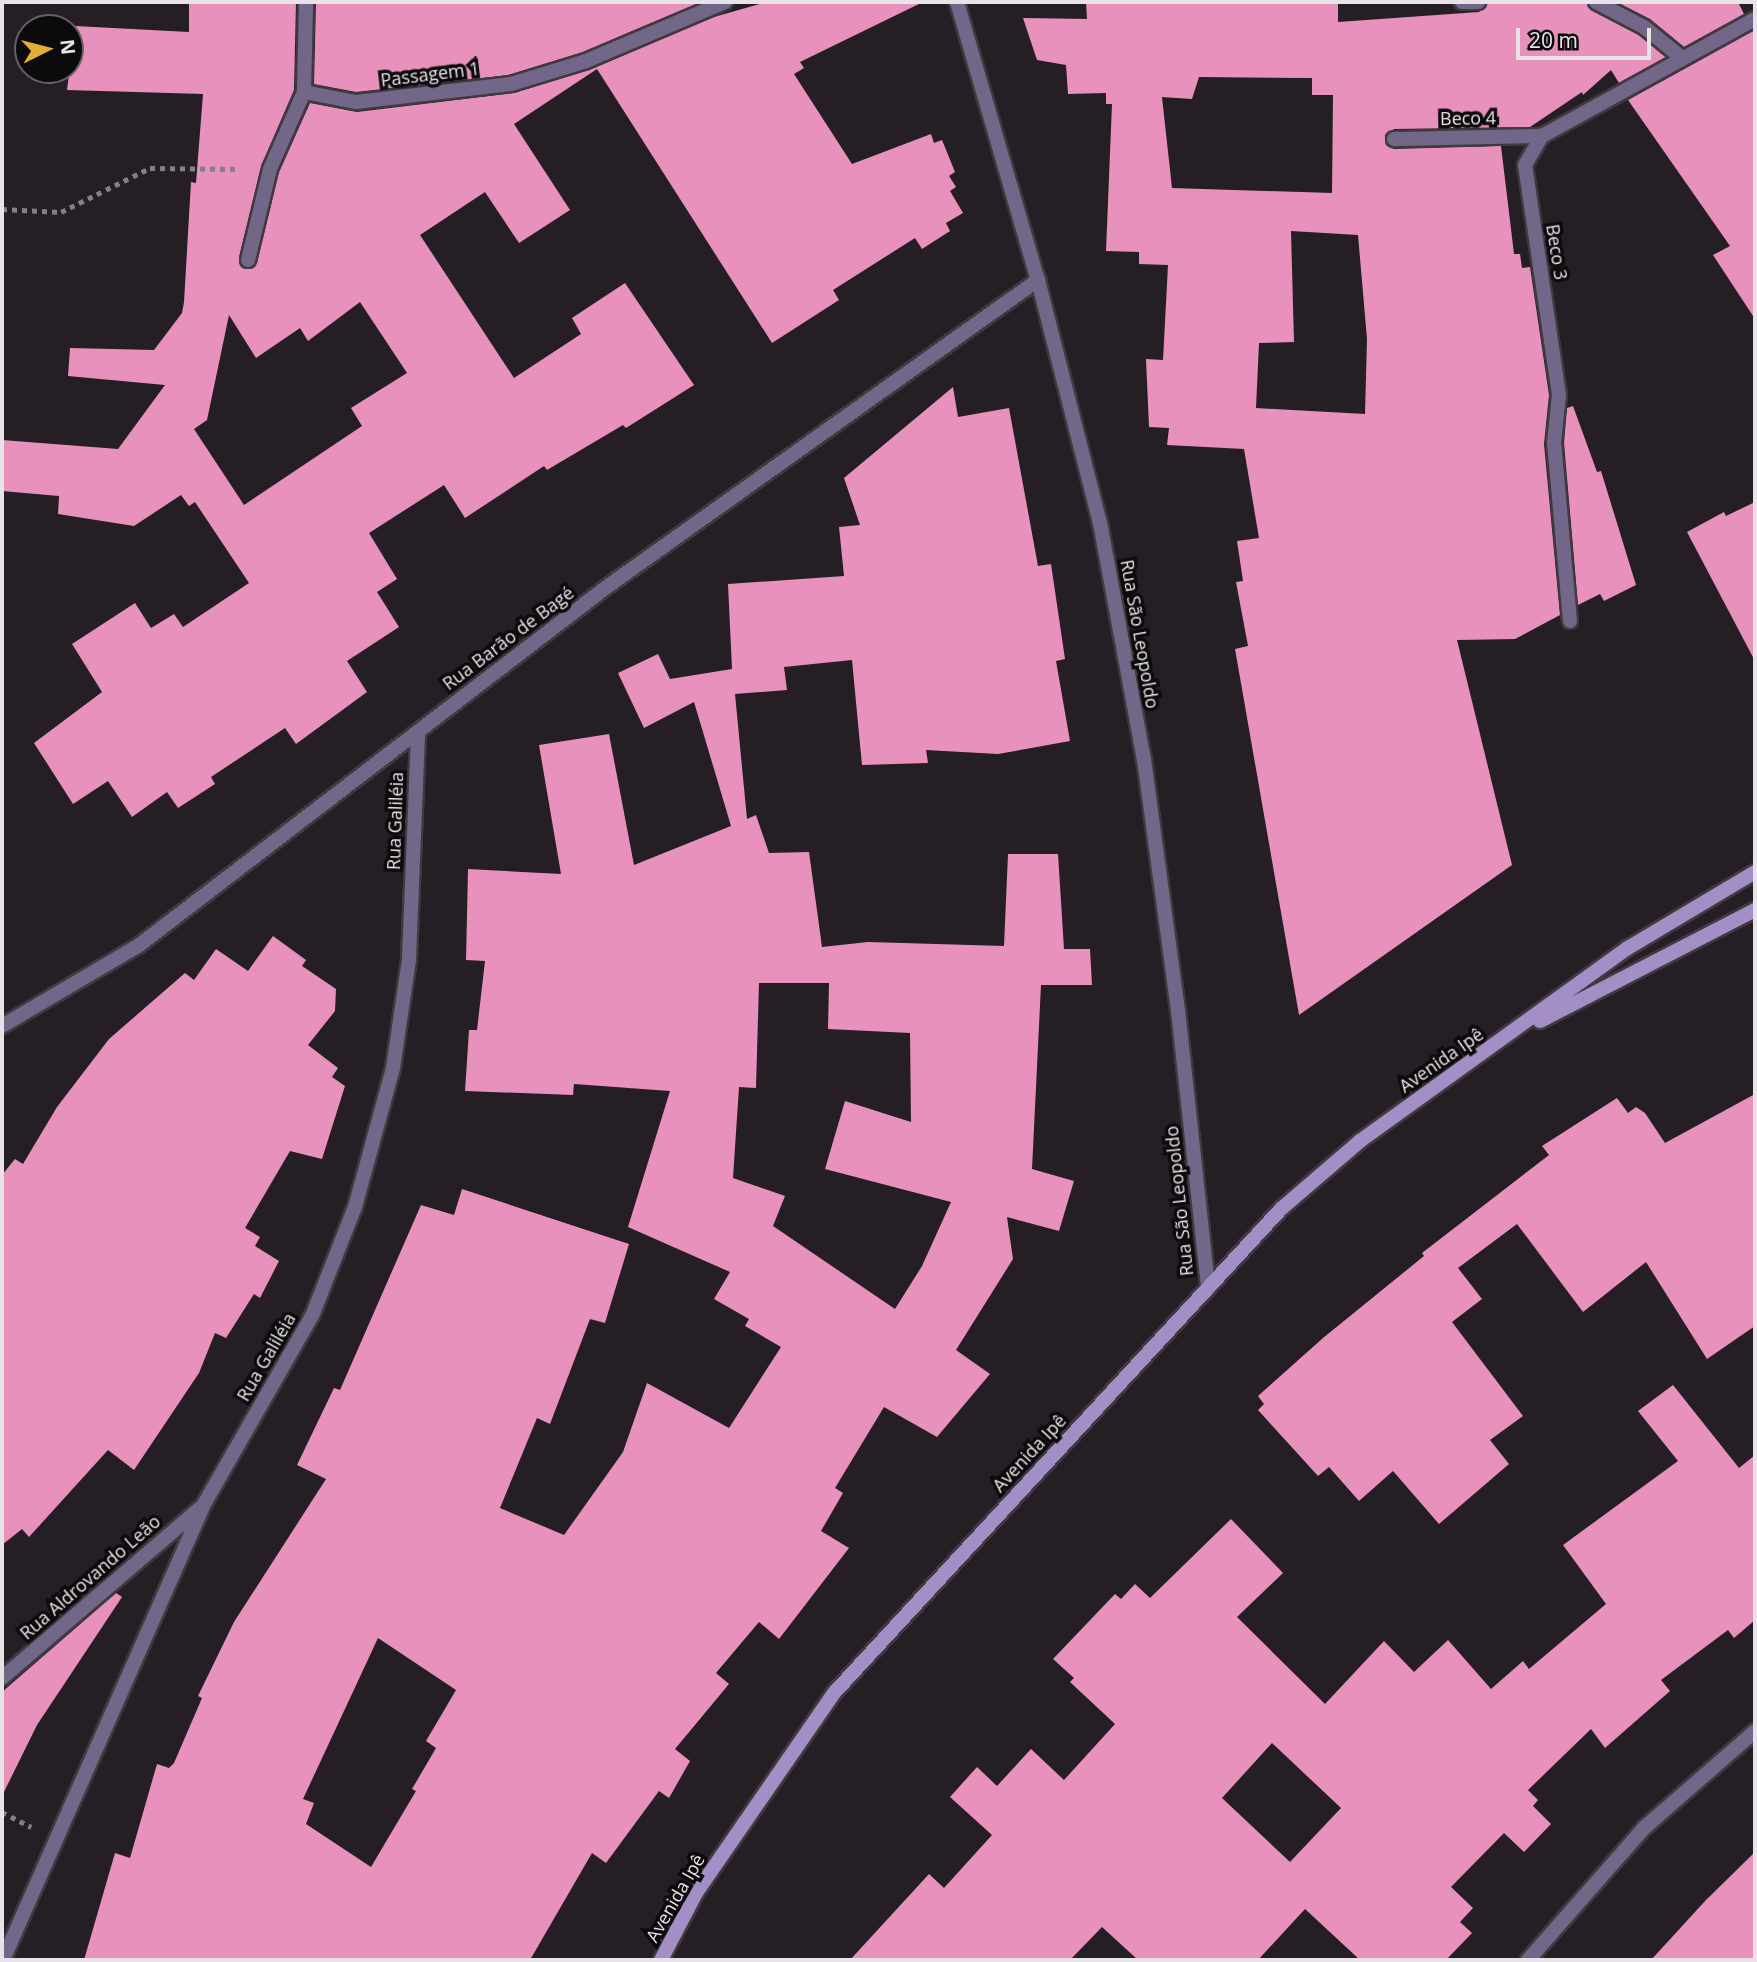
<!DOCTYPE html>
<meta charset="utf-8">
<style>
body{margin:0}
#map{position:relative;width:1757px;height:1962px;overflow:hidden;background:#251f25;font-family:"Open Sans",sans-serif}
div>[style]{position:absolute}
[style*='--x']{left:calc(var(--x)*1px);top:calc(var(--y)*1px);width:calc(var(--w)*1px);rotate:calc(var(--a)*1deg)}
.building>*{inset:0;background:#e891bd}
.path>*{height:4.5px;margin-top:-2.25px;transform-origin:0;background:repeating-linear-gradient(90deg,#847f84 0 5px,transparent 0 10px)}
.roads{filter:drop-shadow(2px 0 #403a40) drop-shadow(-2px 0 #403a40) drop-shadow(0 2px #403a40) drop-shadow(0 -2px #403a40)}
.service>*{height:14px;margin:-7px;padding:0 7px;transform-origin:7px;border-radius:7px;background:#736789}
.minor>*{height:14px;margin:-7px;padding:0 7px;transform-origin:7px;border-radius:7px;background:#736789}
.secondary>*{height:14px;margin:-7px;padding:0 7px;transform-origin:7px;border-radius:7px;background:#a38fc5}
span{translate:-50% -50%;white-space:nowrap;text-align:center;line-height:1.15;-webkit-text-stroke:7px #0c0a0c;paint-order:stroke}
.street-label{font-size:18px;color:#e7e3e7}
.frame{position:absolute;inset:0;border:4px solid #e7e3e7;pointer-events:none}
.north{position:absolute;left:14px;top:14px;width:70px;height:70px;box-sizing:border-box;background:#0c0a0c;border:2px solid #646164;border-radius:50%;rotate:84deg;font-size:19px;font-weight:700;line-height:28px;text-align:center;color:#e7e3e7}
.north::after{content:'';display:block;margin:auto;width:24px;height:32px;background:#e3ae35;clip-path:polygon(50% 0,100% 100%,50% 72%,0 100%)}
.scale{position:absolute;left:1516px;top:28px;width:135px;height:32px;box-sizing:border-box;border:4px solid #e7e3e7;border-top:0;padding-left:9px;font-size:21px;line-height:24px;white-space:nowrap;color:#e7e3e7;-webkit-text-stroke:5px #0c0a0c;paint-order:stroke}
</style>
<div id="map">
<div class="building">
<div style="clip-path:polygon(evenodd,296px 2px,294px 90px,261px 167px,239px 258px,245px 269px,257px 263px,279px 172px,310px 103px,357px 112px,514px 93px,589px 70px,714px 17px,767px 2px,923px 2px,800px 62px,804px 68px,794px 74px,852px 164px,931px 134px,934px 143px,942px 140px,955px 172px,949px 176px,956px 187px,950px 191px,963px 213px,946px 223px,950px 231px,922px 249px,915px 238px,833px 290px,839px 300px,772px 343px,597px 69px,514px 124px,570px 210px,519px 243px,485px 192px,420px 235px,514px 378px,581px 334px,572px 318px,625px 283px,694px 385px,626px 428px,623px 425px,547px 470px,544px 466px,465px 518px,444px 485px,369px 533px,397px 579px,377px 592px,399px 627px,347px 661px,367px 692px,296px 744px,285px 728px,211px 777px,215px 784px,178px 808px,167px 792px,132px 817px,108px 781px,73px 804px,34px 743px,102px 692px,72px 644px,135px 603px,151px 628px,174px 614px,183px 627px,249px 583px,195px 502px,189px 506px,181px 495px,134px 526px,58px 514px,59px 496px,2px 491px,2px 440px,118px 449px,165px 385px,68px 376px,70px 348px,154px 350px,182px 313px,184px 302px,191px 182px,196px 183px,203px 94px,67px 90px,75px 26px,189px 32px,189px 3px,296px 2px,360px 302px,407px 373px,351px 408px,362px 426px,244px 505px,194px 429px,207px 420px,229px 315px,256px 358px,300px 328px,308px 341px,360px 302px)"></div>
<div style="clip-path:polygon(316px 2px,701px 2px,583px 52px,509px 75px,356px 92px,314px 84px)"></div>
<div style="clip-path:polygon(evenodd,1086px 2px,1338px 2px,1338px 22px,1479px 12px,1490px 2px,1586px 2px,1591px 10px,1639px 35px,1666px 57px,1619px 83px,1611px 70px,1583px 95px,1582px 92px,1530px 127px,1394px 129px,1385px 135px,1386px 145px,1394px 149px,1501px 146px,1514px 254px,1520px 254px,1522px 268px,1530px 267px,1549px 395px,1544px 444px,1560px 615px,1515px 639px,1457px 640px,1512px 865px,1299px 1015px,1235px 649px,1248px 646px,1236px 582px,1243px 581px,1237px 541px,1259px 538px,1244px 449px,1167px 445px,1169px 428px,1149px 427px,1146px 359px,1163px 360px,1168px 265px,1139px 264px,1139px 252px,1106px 251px,1112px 104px,1106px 104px,1106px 93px,1068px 94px,1066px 65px,1037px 60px,1023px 18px,1087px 19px,1086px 2px,1199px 77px,1312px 78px,1312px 95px,1333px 95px,1332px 193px,1172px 188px,1162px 97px,1192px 99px,1199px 77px,1086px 2px,1291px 231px,1358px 235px,1367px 339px,1365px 414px,1256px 408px,1259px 343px,1294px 342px,1291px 231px)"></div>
<div style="clip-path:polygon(1616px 2px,1738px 2px,1744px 14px,1684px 47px,1650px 19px)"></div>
<div style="clip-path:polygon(1753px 31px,1755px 34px,1755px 319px,1713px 255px,1730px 246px,1628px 100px)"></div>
<div style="clip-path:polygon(evenodd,953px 387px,958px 417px,1009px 408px,1038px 566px,1051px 564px,1065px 659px,1056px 661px,1070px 741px,998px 754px,926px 750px,928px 763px,862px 765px,852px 660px,784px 667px,787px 690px,735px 694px,747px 819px,756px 815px,769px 853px,809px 852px,822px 947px,868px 942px,1004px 946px,1008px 854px,1058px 854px,1064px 949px,1090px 949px,1092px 985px,1041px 985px,1032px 1169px,1074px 1181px,1059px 1231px,1007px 1217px,1013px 1259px,956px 1350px,990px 1374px,937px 1437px,884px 1407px,835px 1488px,843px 1493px,821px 1531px,849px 1548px,779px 1639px,759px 1622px,716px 1673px,729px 1684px,675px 1749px,690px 1761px,669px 1798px,659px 1791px,606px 1863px,592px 1853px,530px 1960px,84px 1960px,115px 1853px,130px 1858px,157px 1764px,169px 1768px,174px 1763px,202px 1698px,198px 1696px,234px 1622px,326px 1479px,297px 1465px,334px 1388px,340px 1390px,421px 1205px,454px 1215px,462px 1189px,629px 1244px,605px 1323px,590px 1319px,550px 1424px,537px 1418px,500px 1508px,564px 1535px,623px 1452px,647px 1383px,729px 1428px,781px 1347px,745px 1326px,749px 1319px,714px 1299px,730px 1272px,628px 1227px,670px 1091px,574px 1084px,573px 1095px,465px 1091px,469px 1030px,477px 1030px,485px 961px,466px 960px,468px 869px,561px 874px,539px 745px,609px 734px,634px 865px,731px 826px,694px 702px,644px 728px,618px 673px,658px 654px,670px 679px,732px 669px,728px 584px,844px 576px,839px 527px,860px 525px,844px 478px,953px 387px,759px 983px,829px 983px,828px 1029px,910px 1033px,911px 1122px,845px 1101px,825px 1169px,951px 1202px,922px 1266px,895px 1309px,773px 1226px,785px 1196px,733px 1178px,739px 1087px,756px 1088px,759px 983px,953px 387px,378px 1638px,456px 1690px,426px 1741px,436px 1748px,412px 1789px,416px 1791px,371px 1867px,306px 1824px,314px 1803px,303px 1799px,378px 1638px)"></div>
<div style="clip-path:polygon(1573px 406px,1597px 472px,1601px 471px,1636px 585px,1604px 601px,1600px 594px,1578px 605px,1564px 443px,1567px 408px)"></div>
<div style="clip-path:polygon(1755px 502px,1755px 661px,1687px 532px,1724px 512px,1726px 516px)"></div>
<div style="clip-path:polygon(273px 936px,306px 960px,302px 966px,336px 989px,335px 1011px,308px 1045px,338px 1068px,332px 1077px,345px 1086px,322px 1159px,290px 1151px,245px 1228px,260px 1237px,255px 1246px,279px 1261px,260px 1298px,254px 1294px,226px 1338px,215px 1333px,199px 1373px,134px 1470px,108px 1450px,29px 1537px,22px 1529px,2px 1545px,2px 1175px,15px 1159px,23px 1164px,57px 1107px,109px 1039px,185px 973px,194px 980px,216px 949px,248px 971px)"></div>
<div style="clip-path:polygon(1755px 1094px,1755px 1326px,1707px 1359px,1646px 1262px,1583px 1312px,1517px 1224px,1458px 1268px,1482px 1299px,1452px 1322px,1523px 1416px,1490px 1440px,1509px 1464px,1439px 1524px,1393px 1471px,1359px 1501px,1329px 1467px,1318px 1476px,1258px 1410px,1264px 1404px,1258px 1396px,1323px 1338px,1424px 1256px,1422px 1253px,1549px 1155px,1542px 1146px,1617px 1098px,1628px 1113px,1636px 1107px,1645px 1113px,1665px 1143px)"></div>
<div style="clip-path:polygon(evenodd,1673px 1385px,1739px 1468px,1755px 1455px,1755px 1620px,1734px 1638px,1728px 1630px,1661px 1680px,1670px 1691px,1605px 1748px,1591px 1729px,1528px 1790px,1538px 1800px,1533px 1806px,1551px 1824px,1524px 1852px,1504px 1833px,1451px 1887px,1473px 1908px,1460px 1922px,1472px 1933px,1446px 1960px,1360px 1960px,1305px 1909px,1258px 1960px,1138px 1960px,1102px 1927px,1070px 1960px,850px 1960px,929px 1874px,944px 1888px,992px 1835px,950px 1797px,977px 1767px,997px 1786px,1031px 1749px,1064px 1780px,1115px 1724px,1070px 1682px,1074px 1678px,1053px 1659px,1115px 1594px,1121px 1599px,1135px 1584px,1150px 1598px,1231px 1519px,1283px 1573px,1237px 1617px,1325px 1704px,1384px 1641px,1414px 1672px,1448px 1640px,1491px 1689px,1523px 1661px,1529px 1669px,1606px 1604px,1563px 1545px,1678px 1461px,1638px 1411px,1673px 1385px,1272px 1743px,1341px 1808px,1290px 1862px,1222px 1798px,1272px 1743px)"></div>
<div style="clip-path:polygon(116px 1593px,122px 1597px,37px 1725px,2px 1796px,2px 1692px)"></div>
<div style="clip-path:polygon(1755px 1852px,1755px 1960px,1651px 1960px,1706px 1900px)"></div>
</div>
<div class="path">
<div style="--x:2;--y:209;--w:59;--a:2.9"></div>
<div style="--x:61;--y:212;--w:99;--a:-26.3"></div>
<div style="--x:150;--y:168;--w:89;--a:0.6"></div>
<div style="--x:2;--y:1812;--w:33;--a:27"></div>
</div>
<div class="roads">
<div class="service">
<div style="--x:1462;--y:2;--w:16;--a:0"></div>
<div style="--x:1596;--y:2;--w:54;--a:27.5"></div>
<div style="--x:1644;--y:27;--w:49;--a:39.2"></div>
<div style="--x:304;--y:92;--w:90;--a:-88.7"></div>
<div style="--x:1394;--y:139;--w:148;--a:-1.2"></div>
<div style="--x:248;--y:260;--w:94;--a:-76.4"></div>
<div style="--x:270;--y:169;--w:84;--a:-66.2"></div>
<div style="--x:304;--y:92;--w:53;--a:10.9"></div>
<div style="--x:356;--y:102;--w:156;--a:-6.6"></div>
<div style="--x:511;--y:84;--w:78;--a:-17"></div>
<div style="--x:586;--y:61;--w:151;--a:-23"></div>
<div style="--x:1570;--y:621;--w:179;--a:-95.1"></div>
<div style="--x:1554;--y:443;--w:48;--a:-84.1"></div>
<div style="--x:1559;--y:395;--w:232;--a:-98.4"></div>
<div style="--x:1525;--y:165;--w:34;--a:-60"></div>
<div style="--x:1542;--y:136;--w:243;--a:-28.8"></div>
</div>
<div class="minor">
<div style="--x:957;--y:2;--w:290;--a:73.8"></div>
<div style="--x:1038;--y:280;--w:256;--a:75.7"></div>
<div style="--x:1101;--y:528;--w:235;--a:79.5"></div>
<div style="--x:1144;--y:759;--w:253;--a:82.3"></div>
<div style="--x:1178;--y:1010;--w:280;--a:83.8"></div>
<div style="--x:2;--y:1026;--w:158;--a:-30.5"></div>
<div style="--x:138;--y:946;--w:592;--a:-37.45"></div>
<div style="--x:608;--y:586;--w:528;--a:-35.44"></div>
<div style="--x:2;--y:1678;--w:261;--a:-40.6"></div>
<div style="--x:3;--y:1960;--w:496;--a:-66.2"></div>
<div style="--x:203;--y:1506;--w:219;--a:-60.2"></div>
<div style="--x:312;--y:1316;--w:117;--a:-68.5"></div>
<div style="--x:355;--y:1207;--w:144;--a:-74.7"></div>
<div style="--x:393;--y:1068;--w:110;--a:-81.6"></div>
<div style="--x:409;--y:959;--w:227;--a:-87.7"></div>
<div style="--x:1528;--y:1960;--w:176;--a:-48.7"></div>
<div style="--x:1644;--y:1828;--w:147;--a:-41.1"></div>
</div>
<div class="secondary">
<div style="--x:1540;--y:1021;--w:242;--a:-27.3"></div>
<div style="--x:661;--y:1960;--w:76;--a:-62.4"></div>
<div style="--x:696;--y:1893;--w:243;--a:-55.4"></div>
<div style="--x:834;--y:1693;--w:659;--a:-47.28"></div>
<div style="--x:1281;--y:1209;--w:104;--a:-40.7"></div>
<div style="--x:1360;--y:1141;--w:330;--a:-35.8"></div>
<div style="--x:1628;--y:948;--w:148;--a:-30.9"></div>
</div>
</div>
<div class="street-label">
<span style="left:430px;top:74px;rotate:-7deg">Passagem 1</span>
<span style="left:1468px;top:118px;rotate:-1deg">Beco 4</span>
<span style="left:1557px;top:252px;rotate:81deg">Beco 3</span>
<span style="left:1140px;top:634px;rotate:80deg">Rua São Leopoldo</span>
<span style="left:508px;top:638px;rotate:-37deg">Rua Barão de Bagé</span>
<span style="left:395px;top:821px;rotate:-88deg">Rua Galiléia</span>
<span style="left:1441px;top:1060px;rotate:-35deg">Avenida Ipê</span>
<span style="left:1179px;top:1201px;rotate:-96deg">Rua São Leopoldo</span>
<span style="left:266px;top:1357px;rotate:-60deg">Rua Galiléia</span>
<span style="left:1029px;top:1453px;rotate:-47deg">Avenida Ipê</span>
<span style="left:90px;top:1577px;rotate:-41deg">Rua Aldrovando Leão</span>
<span style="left:675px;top:1898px;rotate:-60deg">Avenida Ipê</span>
</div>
<div class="frame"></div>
<div class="north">N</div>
<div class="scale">20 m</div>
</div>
